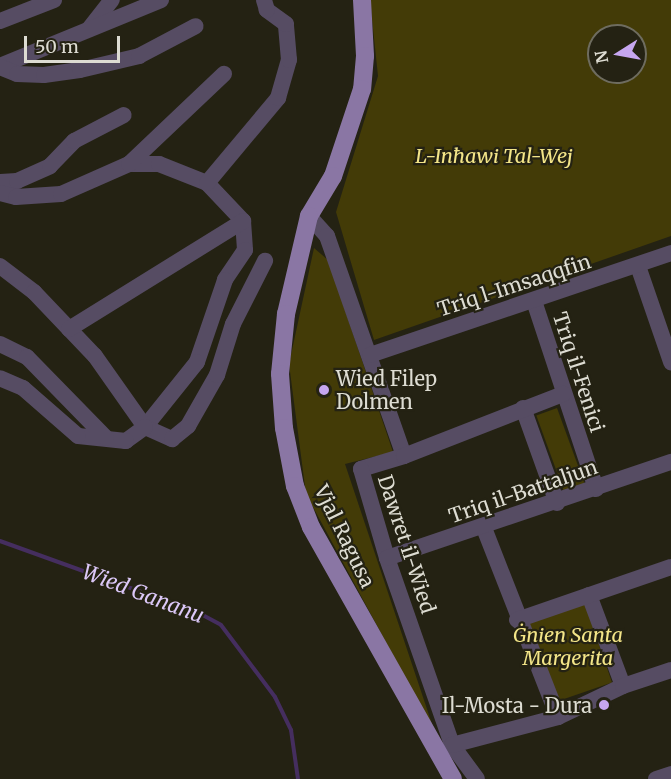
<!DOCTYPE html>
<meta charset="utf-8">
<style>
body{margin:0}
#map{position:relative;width:671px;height:779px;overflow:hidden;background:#242213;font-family:Merriweather,serif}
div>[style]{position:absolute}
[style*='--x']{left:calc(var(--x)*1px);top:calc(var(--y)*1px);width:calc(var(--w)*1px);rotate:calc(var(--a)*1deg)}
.green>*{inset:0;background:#433b07;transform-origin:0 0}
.stream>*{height:4px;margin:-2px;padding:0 2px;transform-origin:2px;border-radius:2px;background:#452e5f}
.minor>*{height:16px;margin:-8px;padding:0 8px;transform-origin:8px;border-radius:8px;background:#564c63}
.major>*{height:18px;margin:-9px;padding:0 9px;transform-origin:9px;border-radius:9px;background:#8a76a4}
.dots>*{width:16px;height:16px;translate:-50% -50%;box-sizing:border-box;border:3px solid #242213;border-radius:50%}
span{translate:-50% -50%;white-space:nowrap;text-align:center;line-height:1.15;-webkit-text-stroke:4.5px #242213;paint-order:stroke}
.park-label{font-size:20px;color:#f3e588;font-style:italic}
.street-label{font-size:20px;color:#dddcd2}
.poi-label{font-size:20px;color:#dddcd2}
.left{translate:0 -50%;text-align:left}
.right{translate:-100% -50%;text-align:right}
.water-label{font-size:21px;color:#dbc7f7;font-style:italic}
.north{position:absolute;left:587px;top:24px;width:60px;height:60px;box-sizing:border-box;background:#242213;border:2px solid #6e6c5f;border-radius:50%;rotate:259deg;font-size:16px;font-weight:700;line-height:24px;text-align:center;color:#dddcd2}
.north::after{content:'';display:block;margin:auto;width:21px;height:27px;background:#c6a6f0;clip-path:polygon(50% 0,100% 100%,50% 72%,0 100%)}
.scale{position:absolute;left:24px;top:36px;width:96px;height:27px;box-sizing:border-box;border:3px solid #dddcd2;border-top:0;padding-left:8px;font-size:18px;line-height:21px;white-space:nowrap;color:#dddcd2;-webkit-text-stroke:4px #242213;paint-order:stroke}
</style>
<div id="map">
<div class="green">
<div style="clip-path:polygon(evenodd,370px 0,671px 0,671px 236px,374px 340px,336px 212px,378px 76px,370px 0,599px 36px,635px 36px,635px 72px,599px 72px,599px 36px)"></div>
<div style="clip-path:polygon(314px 248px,328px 260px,393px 452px,345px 464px,435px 733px,306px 494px,289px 364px)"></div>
<div style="left:557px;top:408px;width:82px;height:22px;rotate:70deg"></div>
<div style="left:585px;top:604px;width:83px;height:60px;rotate:71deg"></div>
</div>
<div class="stream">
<div style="--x:0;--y:541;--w:209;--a:19.8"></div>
<div style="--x:197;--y:612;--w:27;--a:28"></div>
<div style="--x:221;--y:625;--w:90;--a:53.1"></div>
<div style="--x:275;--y:697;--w:37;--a:64"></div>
<div style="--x:291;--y:730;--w:49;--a:81.9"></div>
</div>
<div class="minor">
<div style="--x:0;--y:21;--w:58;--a:-21.3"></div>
<div style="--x:89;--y:29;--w:37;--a:-52"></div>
<div style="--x:0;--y:66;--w:174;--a:-22.3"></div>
<div style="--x:0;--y:67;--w:18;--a:22"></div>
<div style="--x:17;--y:74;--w:27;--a:2"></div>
<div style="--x:44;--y:75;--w:36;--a:-8"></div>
<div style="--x:80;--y:70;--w:61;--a:-13.3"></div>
<div style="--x:139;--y:56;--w:64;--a:-27.8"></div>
<div style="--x:129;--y:164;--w:30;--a:0"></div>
<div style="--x:159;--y:164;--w:52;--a:21.6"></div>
<div style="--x:207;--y:183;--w:52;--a:46.5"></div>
<div style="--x:243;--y:221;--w:29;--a:86"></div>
<div style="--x:245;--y:250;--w:36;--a:124"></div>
<div style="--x:225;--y:280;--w:87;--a:108.9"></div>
<div style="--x:197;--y:362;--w:83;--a:128.7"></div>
<div style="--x:145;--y:427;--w:30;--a:24"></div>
<div style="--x:172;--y:439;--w:21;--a:-39"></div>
<div style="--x:188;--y:426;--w:59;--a:-60.4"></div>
<div style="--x:217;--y:375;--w:53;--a:-72.6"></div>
<div style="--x:233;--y:324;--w:71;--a:-63.1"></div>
<div style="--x:0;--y:182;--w:17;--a:-3"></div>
<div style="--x:17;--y:181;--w:36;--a:-24"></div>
<div style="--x:50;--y:166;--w:35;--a:-46"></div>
<div style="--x:74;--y:141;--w:56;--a:-27.5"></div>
<div style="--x:207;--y:183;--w:111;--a:-50.1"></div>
<div style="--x:278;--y:98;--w:40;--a:-74"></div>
<div style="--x:289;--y:60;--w:36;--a:-95"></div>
<div style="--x:286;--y:24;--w:24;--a:-144"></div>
<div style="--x:267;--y:10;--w:10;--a:-107"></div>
<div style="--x:0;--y:193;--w:16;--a:14"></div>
<div style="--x:16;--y:197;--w:45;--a:-3.8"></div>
<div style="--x:61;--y:194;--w:74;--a:-23.8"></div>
<div style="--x:129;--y:164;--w:131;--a:-43.5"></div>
<div style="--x:309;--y:216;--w:27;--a:48"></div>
<div style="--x:327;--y:236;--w:233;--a:70.7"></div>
<div style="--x:404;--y:456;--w:45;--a:163.2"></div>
<div style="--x:361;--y:469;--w:93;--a:73.7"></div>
<div style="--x:387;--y:558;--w:198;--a:70.8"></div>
<div style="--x:452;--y:745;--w:42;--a:53.7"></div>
<div style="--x:0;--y:266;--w:43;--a:37.4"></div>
<div style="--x:34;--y:292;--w:88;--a:46.4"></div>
<div style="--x:95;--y:356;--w:87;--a:54.8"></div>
<div style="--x:145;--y:427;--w:24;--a:144"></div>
<div style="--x:126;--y:441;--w:48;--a:-174.1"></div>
<div style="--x:78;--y:436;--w:73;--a:-138.9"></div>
<div style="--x:23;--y:388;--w:25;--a:-157"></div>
<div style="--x:638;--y:266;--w:102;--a:71"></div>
<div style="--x:534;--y:301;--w:198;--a:71.7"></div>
<div style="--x:69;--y:329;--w:205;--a:-31.8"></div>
<div style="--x:0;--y:344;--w:30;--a:26"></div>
<div style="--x:27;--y:357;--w:113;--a:45.7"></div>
<div style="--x:370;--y:355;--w:318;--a:-18.7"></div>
<div style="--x:523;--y:408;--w:101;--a:70.3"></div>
<div style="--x:404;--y:456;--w:171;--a:-21.3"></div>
<div style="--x:484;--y:528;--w:203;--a:68.6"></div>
<div style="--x:387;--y:558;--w:300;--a:-18.7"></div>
<div style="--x:589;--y:595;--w:97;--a:69.5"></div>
<div style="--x:517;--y:620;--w:163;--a:-19"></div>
<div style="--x:452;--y:745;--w:110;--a:-14.8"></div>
<div style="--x:558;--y:717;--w:72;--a:-25.5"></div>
<div style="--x:623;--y:686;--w:51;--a:-18.4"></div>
<div style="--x:656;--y:779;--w:16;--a:-18"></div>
</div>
<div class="major">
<div style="--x:362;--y:0;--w:56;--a:86.9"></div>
<div style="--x:365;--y:56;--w:33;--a:95"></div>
<div style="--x:362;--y:89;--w:92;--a:108.4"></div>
<div style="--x:333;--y:176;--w:47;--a:121"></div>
<div style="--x:309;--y:216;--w:101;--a:103.2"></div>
<div style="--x:286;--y:314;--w:60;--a:95.7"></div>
<div style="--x:280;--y:374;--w:54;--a:85.8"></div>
<div style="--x:284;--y:428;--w:59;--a:79.3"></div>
<div style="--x:295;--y:486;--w:44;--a:68.7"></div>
<div style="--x:311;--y:527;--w:289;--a:60.6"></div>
</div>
<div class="dots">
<div style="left:324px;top:390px;background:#c6a6f0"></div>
<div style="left:604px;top:705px;background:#c6a6f0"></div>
</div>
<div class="park-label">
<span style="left:494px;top:155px">L-Inħawi Tal-Wej</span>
<span style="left:568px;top:646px">Ġnien Santa<br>Margerita</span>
</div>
<div class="street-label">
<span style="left:514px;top:285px;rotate:-18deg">Triq l-Imsaqqfin</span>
<span style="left:579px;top:372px;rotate:72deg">Triq il-Fenici</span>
<span style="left:523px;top:491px;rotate:-19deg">Triq il-Battaljun</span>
<span style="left:345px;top:536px;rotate:64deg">Vjal Ragusa</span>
<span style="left:407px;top:544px;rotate:72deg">Dawret il-Wied</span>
</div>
<div class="poi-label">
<span class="left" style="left:336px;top:390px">Wied Filep<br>Dolmen</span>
<span class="right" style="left:592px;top:705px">Il-Mosta - Dura</span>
</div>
<div class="water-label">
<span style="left:143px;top:594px;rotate:21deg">Wied Gananu</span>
</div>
<div class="north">N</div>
<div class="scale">50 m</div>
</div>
